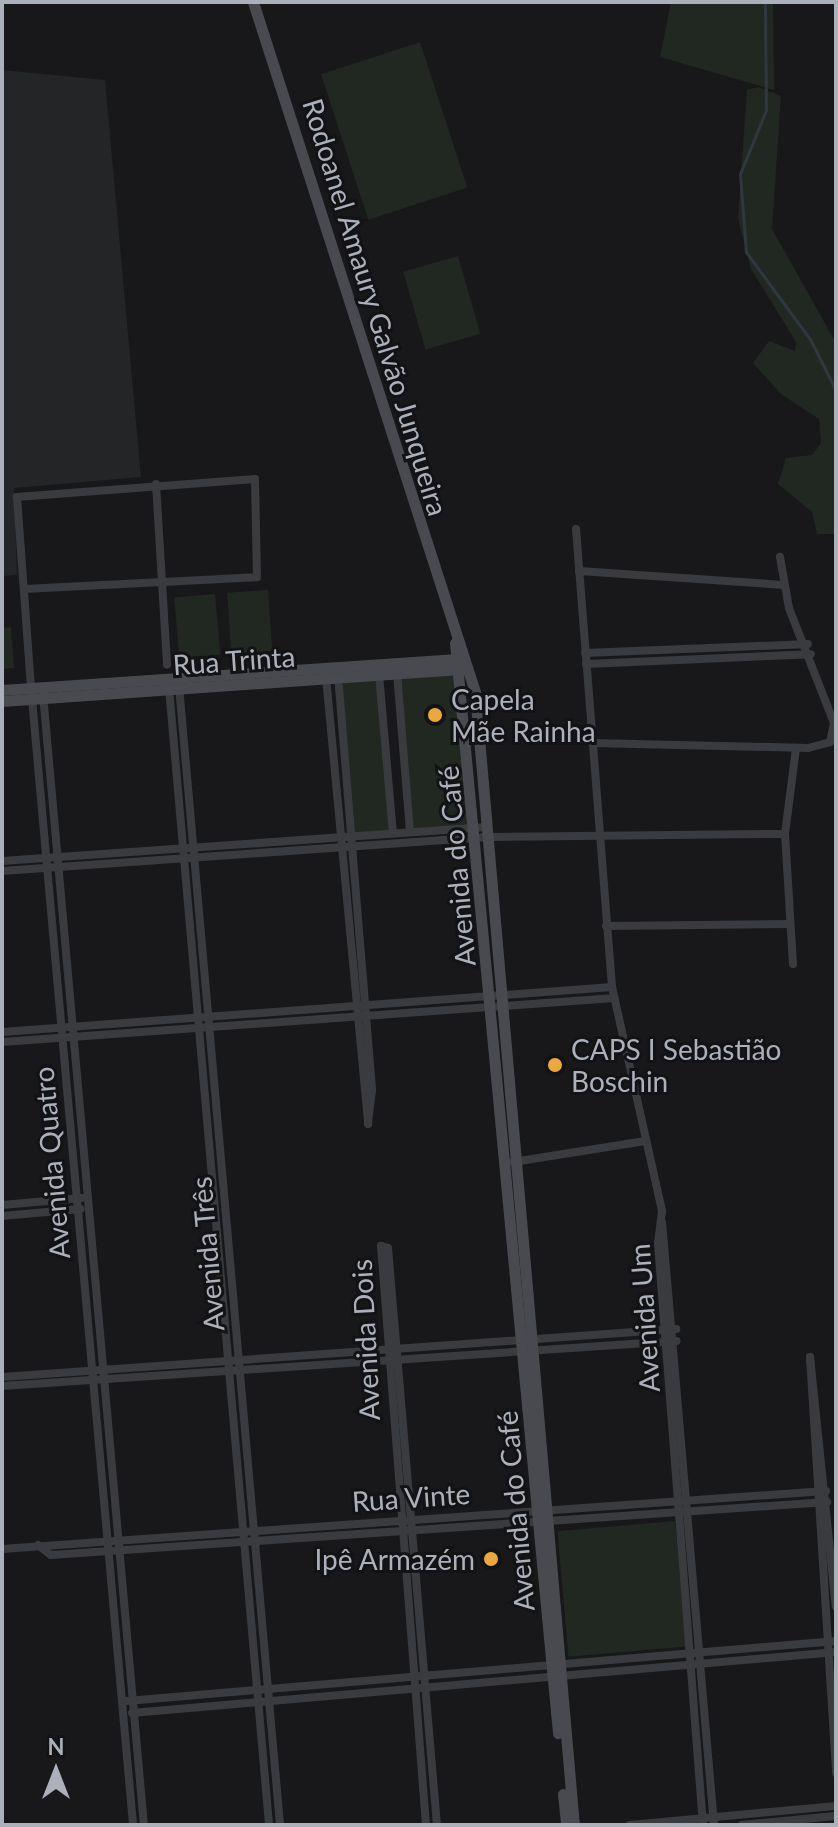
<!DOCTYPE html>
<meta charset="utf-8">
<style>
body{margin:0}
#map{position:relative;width:838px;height:1827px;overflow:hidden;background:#18181a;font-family:Lato,sans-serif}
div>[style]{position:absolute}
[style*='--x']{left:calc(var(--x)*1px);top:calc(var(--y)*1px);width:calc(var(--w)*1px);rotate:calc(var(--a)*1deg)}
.built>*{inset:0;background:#242527}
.green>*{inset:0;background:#202821;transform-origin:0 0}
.stream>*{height:3px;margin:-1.5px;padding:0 1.5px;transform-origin:1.5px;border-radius:1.5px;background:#2f383e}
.street>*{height:8px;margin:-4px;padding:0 4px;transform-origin:4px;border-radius:4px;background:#3a3b3f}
.secondary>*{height:11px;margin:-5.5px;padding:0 5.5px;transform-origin:5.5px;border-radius:5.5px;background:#484a4f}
.dots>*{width:22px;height:22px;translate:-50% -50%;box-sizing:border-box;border:4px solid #131315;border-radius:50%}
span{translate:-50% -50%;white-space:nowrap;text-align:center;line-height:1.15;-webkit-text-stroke:6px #131315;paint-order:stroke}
.street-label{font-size:28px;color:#abb0ba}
.poi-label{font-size:28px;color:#abb0ba}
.left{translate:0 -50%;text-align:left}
.right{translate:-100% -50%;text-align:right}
.frame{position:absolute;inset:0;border:4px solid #abb0ba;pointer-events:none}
.north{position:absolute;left:16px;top:1731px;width:80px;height:80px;-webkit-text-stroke:6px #131315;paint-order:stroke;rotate:0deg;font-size:22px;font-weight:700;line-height:32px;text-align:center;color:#abb0ba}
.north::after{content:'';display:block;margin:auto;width:28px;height:36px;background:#abb0ba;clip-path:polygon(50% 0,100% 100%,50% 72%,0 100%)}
</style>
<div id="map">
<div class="built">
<div style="clip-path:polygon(2px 70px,105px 80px,141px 477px,14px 488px,17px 575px,2px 576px)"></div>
</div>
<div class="green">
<div style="clip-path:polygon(671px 2px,773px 2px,774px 90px,660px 57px)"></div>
<div style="left:420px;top:42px;width:153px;height:104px;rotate:72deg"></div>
<div style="clip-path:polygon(758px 87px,781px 96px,772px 229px,836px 343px,836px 534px,817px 534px,812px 512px,778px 484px,786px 458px,812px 455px,821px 443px,819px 419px,781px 394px,753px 363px,769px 341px,795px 351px,796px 342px,751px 269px,738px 219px,747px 90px)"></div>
<div style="left:458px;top:256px;width:81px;height:57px;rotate:74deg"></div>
<div style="left:268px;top:590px;width:61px;height:41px;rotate:86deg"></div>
<div style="left:215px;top:594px;width:61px;height:41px;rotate:85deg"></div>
<div style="clip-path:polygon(11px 627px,14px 668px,2px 669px,2px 628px)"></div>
<div style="left:460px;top:669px;width:160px;height:63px;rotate:84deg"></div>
<div style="left:379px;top:674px;width:160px;height:41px;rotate:85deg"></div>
<div style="left:675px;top:1521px;width:126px;height:118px;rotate:85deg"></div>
</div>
<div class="stream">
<div style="--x:765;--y:2;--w:108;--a:89.5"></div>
<div style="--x:766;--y:110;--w:69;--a:112.1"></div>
<div style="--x:740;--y:174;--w:78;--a:85.6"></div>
<div style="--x:746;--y:252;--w:108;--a:53.7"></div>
<div style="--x:810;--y:339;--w:58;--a:63.4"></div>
</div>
<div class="street">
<div style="--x:156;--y:484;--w:181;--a:86.5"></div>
<div style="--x:576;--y:529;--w:459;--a:85.5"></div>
<div style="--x:612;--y:987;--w:230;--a:77.4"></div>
<div style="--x:662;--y:1211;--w:32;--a:97"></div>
<div style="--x:658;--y:1243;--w:584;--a:85.58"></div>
<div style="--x:579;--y:571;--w:205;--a:3.9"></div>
<div style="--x:24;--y:589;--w:233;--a:-2.9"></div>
<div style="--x:257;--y:577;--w:98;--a:-91.2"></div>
<div style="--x:255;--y:479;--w:239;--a:175.7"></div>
<div style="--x:17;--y:497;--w:203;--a:85.8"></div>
<div style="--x:32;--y:699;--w:1131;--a:84.87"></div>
<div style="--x:585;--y:653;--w:223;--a:-2.3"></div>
<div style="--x:586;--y:664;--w:225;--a:-2.5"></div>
<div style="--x:397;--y:673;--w:159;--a:85.3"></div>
<div style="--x:379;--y:674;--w:160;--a:85"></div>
<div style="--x:338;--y:675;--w:416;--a:85.3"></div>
<div style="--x:372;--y:1090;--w:34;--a:97"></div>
<div style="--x:326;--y:677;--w:449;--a:84.6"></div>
<div style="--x:179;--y:686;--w:1143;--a:84.93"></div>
<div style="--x:169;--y:688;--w:1141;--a:84.97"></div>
<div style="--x:43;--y:694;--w:1136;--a:84.9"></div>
<div style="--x:592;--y:743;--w:216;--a:1.3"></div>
<div style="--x:808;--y:748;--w:23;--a:-15"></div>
<div style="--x:830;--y:742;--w:19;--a:-78"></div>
<div style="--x:834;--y:723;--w:123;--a:-111.4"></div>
<div style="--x:789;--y:608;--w:52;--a:-100"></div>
<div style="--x:2;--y:861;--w:486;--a:-4"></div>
<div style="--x:2;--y:871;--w:486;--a:-4"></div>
<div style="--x:487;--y:837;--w:298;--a:-0.6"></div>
<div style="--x:606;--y:926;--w:184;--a:-0.6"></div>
<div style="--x:793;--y:964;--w:130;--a:-93.5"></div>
<div style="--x:785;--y:834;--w:87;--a:-82.7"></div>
<div style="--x:2;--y:1032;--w:612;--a:-4.22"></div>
<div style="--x:2;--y:1042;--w:614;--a:-4.11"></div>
<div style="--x:513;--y:1162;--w:134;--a:-9"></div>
<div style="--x:2;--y:1205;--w:80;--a:-5"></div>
<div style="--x:2;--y:1216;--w:79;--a:-5.1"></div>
<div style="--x:662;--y:1222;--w:605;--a:85.07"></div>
<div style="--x:810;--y:1357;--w:417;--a:86.4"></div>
<div style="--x:810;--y:1357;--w:251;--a:84.1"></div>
<div style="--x:2;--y:1377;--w:676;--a:-4.07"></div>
<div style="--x:2;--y:1386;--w:676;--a:-3.81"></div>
<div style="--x:38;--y:1545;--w:16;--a:38"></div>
<div style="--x:51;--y:1555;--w:778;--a:-3.91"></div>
<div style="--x:2;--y:1549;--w:826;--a:-4.03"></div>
<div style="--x:127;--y:1701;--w:712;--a:-4.84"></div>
<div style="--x:132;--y:1713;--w:707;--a:-4.95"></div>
<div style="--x:426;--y:1825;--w:581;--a:-94.44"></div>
<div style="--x:381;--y:1246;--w:7;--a:16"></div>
<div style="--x:388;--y:1248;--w:579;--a:85.15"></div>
<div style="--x:630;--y:1825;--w:207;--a:-5.3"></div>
<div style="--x:742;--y:1825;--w:94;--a:-5.5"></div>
</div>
<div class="secondary">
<div style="--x:253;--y:2;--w:725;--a:72.16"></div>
<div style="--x:475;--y:692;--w:1137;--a:85.01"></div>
<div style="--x:455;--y:643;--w:1095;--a:84.6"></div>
<div style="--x:2;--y:690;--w:460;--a:-3.9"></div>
<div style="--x:2;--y:701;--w:463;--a:-4"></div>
<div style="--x:563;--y:1794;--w:31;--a:84"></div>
</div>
<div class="dots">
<div style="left:435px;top:715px;background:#eba840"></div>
<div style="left:555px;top:1065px;background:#eba840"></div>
<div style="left:491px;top:1559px;background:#eba840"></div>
</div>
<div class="street-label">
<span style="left:376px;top:307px;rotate:73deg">Rodoanel Amaury Galvão Junqueira</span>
<span style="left:234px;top:660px;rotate:-4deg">Rua Trinta</span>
<span style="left:456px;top:866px;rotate:-95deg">Avenida do Café</span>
<span style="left:51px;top:1163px;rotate:-95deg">Avenida Quatro</span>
<span style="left:207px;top:1254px;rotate:-95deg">Avenida Três</span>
<span style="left:644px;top:1318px;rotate:-94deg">Avenida Um</span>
<span style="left:365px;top:1340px;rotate:-93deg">Avenida Dois</span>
<span style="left:411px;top:1497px;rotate:-4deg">Rua Vinte</span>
<span style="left:515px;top:1511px;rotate:-95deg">Avenida do Café</span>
</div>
<div class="poi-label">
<span class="left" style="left:451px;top:715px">Capela<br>Mãe Rainha</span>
<span class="left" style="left:571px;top:1065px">CAPS I Sebastião<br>Boschin</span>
<span class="right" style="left:475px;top:1559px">Ipê Armazém</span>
</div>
<div class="frame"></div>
<div class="north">N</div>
</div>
